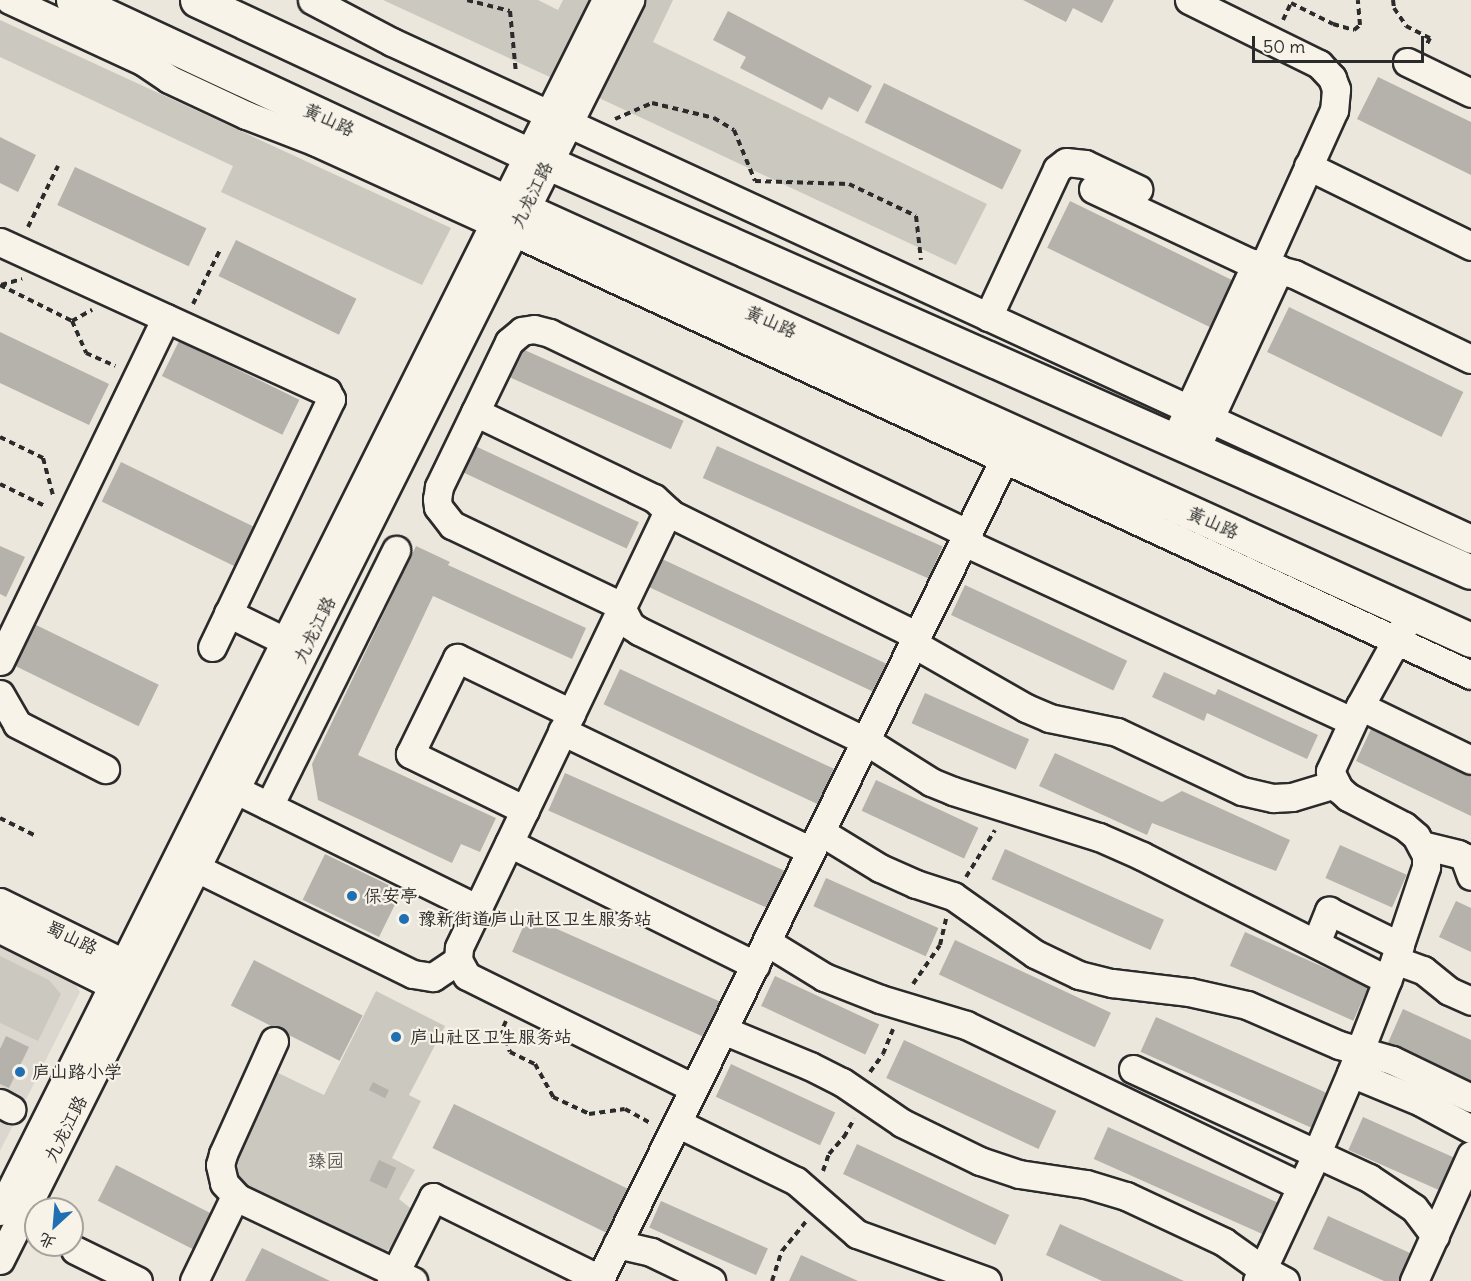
<!DOCTYPE html>
<meta charset="utf-8">
<style>
body{margin:0}
#map{position:relative;width:1471px;height:1281px;overflow:hidden;background:#ebe7dd;font-family:Delius,"LXGW WenKai TC",sans-serif}
div>[style]{position:absolute}
[style*='--x']{left:calc(var(--x)*1px);top:calc(var(--y)*1px);width:calc(var(--w)*1px);rotate:calc(var(--a)*1deg)}
.built>*{inset:0;background:#dbd7ce}
.green>*{inset:0;background:#cbc8bf}
.building>*{inset:0;background:#b5b2ab;transform-origin:0 0}
.path>*{height:4px;margin-top:-2px;transform-origin:0;background:repeating-linear-gradient(90deg,#2b2b2b 0 6px,transparent 0 10.5px)}
.roads{filter:drop-shadow(2px 0 #2b2b2b) drop-shadow(-2px 0 #2b2b2b) drop-shadow(0 2px #2b2b2b) drop-shadow(0 -2px #2b2b2b)}
.minor>*{height:27px;margin:-13.5px;padding:0 13.5px;transform-origin:13.5px;border-radius:13.5px;background:#f7f3e8}
.major>*{height:33px;margin:-16.5px;padding:0 16.5px;transform-origin:16.5px;border-radius:16.5px;background:#f7f3e8}
.dots>*{width:16px;height:16px;translate:-50% -50%;box-sizing:border-box;border:3px solid #f7f3e8;border-radius:50%}
span{translate:-50% -50%;white-space:nowrap;text-align:center;line-height:1.15;-webkit-text-stroke:4.5px #f7f3e8;paint-order:stroke}
.street-label{font-size:18px;color:#2b2b2b}
.poi-label{font-size:18px;color:#2b2b2b}
.left{translate:0 -50%;text-align:left}
.park-label{font-size:18px;color:#535250}
.north{position:absolute;left:24px;top:1197px;width:60px;height:60px;box-sizing:border-box;background:#f7f3e8;border:2px solid #a5a39c;border-radius:50%;rotate:206deg;font-size:16px;font-weight:700;line-height:24px;text-align:center;color:#2b2b2b}
.north::after{content:'';display:block;margin:auto;width:21px;height:27px;background:#1f6fb2;clip-path:polygon(50% 0,100% 100%,50% 72%,0 100%)}
.scale{position:absolute;left:1252px;top:36px;width:172px;height:27px;box-sizing:border-box;border:3px solid #2b2b2b;border-top:0;padding-left:8px;font-size:18px;line-height:21px;white-space:nowrap;color:#2b2b2b;-webkit-text-stroke:4px #f7f3e8;paint-order:stroke}
</style>
<div id="map">
<div class="built">
<div style="clip-path:polygon(0 943px,70px 977px,80px 992px,0 1151px)"></div>
</div>
<div class="green">
<div style="clip-path:polygon(383px 0,538px 0,558px 10px,563px 0,590px 0,552px 78px)"></div>
<div style="clip-path:polygon(645px 0,673px 0,653px 42px,987px 204px,956px 265px,597px 97px)"></div>
<div style="clip-path:polygon(0 20px,451px 228px,422px 285px,221px 192px,233px 166px,0 57px)"></div>
<div style="clip-path:polygon(0 956px,49px 980px,61px 994px,38px 1041px,0 1023px)"></div>
<div style="clip-path:polygon(376px 991px,445px 1026px,409px 1095px,421px 1101px,392px 1158px,415px 1170px,399px 1199px,414px 1211px,400px 1242px,381px 1254px,238px 1190px,229px 1157px,272px 1070px,324px 1095px)"></div>
</div>
<div class="building">
<div style="clip-path:polygon(1023px 0,1114px 0,1102px 23px,1073px 8px,1066px 22px)"></div>
<div style="clip-path:polygon(728px 11px,872px 86px,858px 112px,829px 97px,822px 110px,740px 68px,746px 57px,713px 40px)"></div>
<div style="clip-path:polygon(1378px 77px,1471px 122px,1471px 175px,1357px 119px)"></div>
<div style="left:884px;top:83px;width:153px;height:44px;rotate:26deg"></div>
<div style="clip-path:polygon(0 137px,36px 155px,18px 192px,0 183px)"></div>
<div style="left:75px;top:167px;width:145px;height:42px;rotate:25deg"></div>
<div style="left:1070px;top:201px;width:191px;height:52px;rotate:26deg"></div>
<div style="left:236px;top:240px;width:134px;height:40px;rotate:26deg"></div>
<div style="left:1289px;top:307px;width:194px;height:50px;rotate:26deg"></div>
<div style="clip-path:polygon(0 332px,109px 384px,89px 425px,0 383px)"></div>
<div style="left:179px;top:341px;width:134px;height:39px;rotate:26deg"></div>
<div style="left:520px;top:348px;width:179px;height:31px;rotate:24deg"></div>
<div style="left:473px;top:445px;width:183px;height:29px;rotate:25deg"></div>
<div style="left:717px;top:446px;width:247px;height:35px;rotate:24deg"></div>
<div style="left:121px;top:462px;width:149px;height:44px;rotate:26deg"></div>
<div style="clip-path:polygon(0 546px,25px 557px,6px 597px,0 594px)"></div>
<div style="clip-path:polygon(416px 546px,450px 562px,448px 565px,586px 628px,572px 659px,433px 596px,358px 755px,496px 818px,480px 852px,461px 844px,452px 863px,318px 800px,312px 764px)"></div>
<div style="left:662px;top:559px;width:250px;height:31px;rotate:25deg"></div>
<div style="left:965px;top:585px;width:179px;height:33px;rotate:25deg"></div>
<div style="left:32px;top:623px;width:141px;height:46px;rotate:26deg"></div>
<div style="left:620px;top:669px;width:236px;height:39px;rotate:25deg"></div>
<div style="clip-path:polygon(1164px 672px,1215px 695px,1218px 689px,1318px 735px,1307px 759px,1207px 713px,1204px 721px,1152px 697px)"></div>
<div style="left:925px;top:693px;width:114px;height:33px;rotate:24deg"></div>
<div style="clip-path:polygon(1372px 727px,1471px 775px,1471px 816px,1356px 761px)"></div>
<div style="clip-path:polygon(1055px 753px,1162px 802px,1182px 791px,1290px 840px,1276px 871px,1152px 823px,1147px 835px,1039px 786px)"></div>
<div style="left:565px;top:773px;width:246px;height:41px;rotate:24deg"></div>
<div style="left:876px;top:780px;width:113px;height:34px;rotate:25deg"></div>
<div style="left:1340px;top:845px;width:73px;height:36px;rotate:24deg"></div>
<div style="left:1005px;top:849px;width:174px;height:33px;rotate:24deg"></div>
<div style="left:325px;top:854px;width:85px;height:51px;rotate:26deg"></div>
<div style="left:826px;top:878px;width:123px;height:31px;rotate:24deg"></div>
<div style="clip-path:polygon(1456px 901px,1471px 908px,1471px 952px,1439px 937px)"></div>
<div style="left:528px;top:916px;width:213px;height:39px;rotate:24deg"></div>
<div style="left:1245px;top:932px;width:135px;height:37px;rotate:24deg"></div>
<div style="left:955px;top:940px;width:172px;height:38px;rotate:25deg"></div>
<div style="left:254px;top:960px;width:122px;height:51px;rotate:27deg"></div>
<div style="left:775px;top:976px;width:115px;height:33px;rotate:25deg"></div>
<div style="clip-path:polygon(1403px 1009px,1471px 1040px,1471px 1083px,1387px 1045px)"></div>
<div style="left:1156px;top:1017px;width:187px;height:38px;rotate:24deg"></div>
<div style="clip-path:polygon(6px 1036px,29px 1047px,9px 1088px,0 1084px,0 1049px)"></div>
<div style="left:904px;top:1040px;width:168px;height:42px;rotate:25deg"></div>
<div style="left:731px;top:1064px;width:115px;height:36px;rotate:25deg"></div>
<div style="left:373px;top:1082px;width:18px;height:9px;rotate:27deg"></div>
<div style="left:454px;top:1104px;width:207px;height:49px;rotate:26deg"></div>
<div style="left:1363px;top:1117px;width:102px;height:36px;rotate:24deg"></div>
<div style="left:1108px;top:1127px;width:187px;height:35px;rotate:24deg"></div>
<div style="left:857px;top:1144px;width:168px;height:33px;rotate:25deg"></div>
<div style="left:379px;top:1160px;width:19px;height:23px;rotate:25deg"></div>
<div style="left:116px;top:1165px;width:114px;height:40px;rotate:27deg"></div>
<div style="left:661px;top:1201px;width:117px;height:29px;rotate:24deg"></div>
<div style="clip-path:polygon(1328px 1216px,1419px 1257px,1408px 1281px,1384px 1281px,1313px 1249px)"></div>
<div style="clip-path:polygon(1060px 1224px,1184px 1281px,1102px 1281px,1046px 1255px)"></div>
<div style="clip-path:polygon(262px 1248px,330px 1281px,245px 1281px)"></div>
<div style="clip-path:polygon(801px 1255px,858px 1281px,789px 1281px)"></div>
</div>
<div class="path">
<div style="--x:467;--y:0;--w:44;--a:14.3"></div>
<div style="--x:510;--y:11;--w:62;--a:84.5"></div>
<div style="--x:1393;--y:0;--w:8;--a:83"></div>
<div style="--x:1394;--y:8;--w:22;--a:56"></div>
<div style="--x:1406;--y:26;--w:27;--a:27"></div>
<div style="--x:1430;--y:38;--w:7;--a:117"></div>
<div style="--x:1283;--y:20;--w:19;--a:-65"></div>
<div style="--x:1291;--y:3;--w:47;--a:26.6"></div>
<div style="--x:1333;--y:24;--w:22;--a:16"></div>
<div style="--x:1354;--y:30;--w:8;--a:-40"></div>
<div style="--x:1360;--y:25;--w:25;--a:-95"></div>
<div style="--x:615;--y:119;--w:40;--a:-23.4"></div>
<div style="--x:652;--y:103;--w:64;--a:13.6"></div>
<div style="--x:714;--y:118;--w:23;--a:31"></div>
<div style="--x:734;--y:130;--w:55;--a:67.6"></div>
<div style="--x:755;--y:181;--w:94;--a:1.8"></div>
<div style="--x:849;--y:184;--w:74;--a:25.5"></div>
<div style="--x:916;--y:216;--w:44;--a:83.5"></div>
<div style="--x:28;--y:227;--w:68;--a:-63.8"></div>
<div style="--x:0;--y:285;--w:80;--a:26.6"></div>
<div style="--x:72;--y:321;--w:35;--a:66"></div>
<div style="--x:86;--y:353;--w:32;--a:24"></div>
<div style="--x:1;--y:285;--w:22;--a:-16"></div>
<div style="--x:193;--y:304;--w:60;--a:-63.4"></div>
<div style="--x:72;--y:321;--w:23;--a:-29"></div>
<div style="--x:0;--y:437;--w:48;--a:26"></div>
<div style="--x:43;--y:458;--w:39;--a:75"></div>
<div style="--x:0;--y:484;--w:52;--a:26.1"></div>
<div style="--x:0;--y:818;--w:40;--a:26.6"></div>
<div style="--x:966;--y:877;--w:55;--a:-58.3"></div>
<div style="--x:913;--y:984;--w:47;--a:-55.3"></div>
<div style="--x:940;--y:945;--w:27;--a:-77"></div>
<div style="--x:506;--y:1021;--w:10;--a:114"></div>
<div style="--x:502;--y:1030;--w:23;--a:70"></div>
<div style="--x:510;--y:1052;--w:28;--a:26"></div>
<div style="--x:535;--y:1064;--w:38;--a:61"></div>
<div style="--x:553;--y:1097;--w:40;--a:25"></div>
<div style="--x:589;--y:1114;--w:36;--a:-8"></div>
<div style="--x:625;--y:1109;--w:29;--a:29"></div>
<div style="--x:870;--y:1072;--w:22;--a:-54"></div>
<div style="--x:883;--y:1054;--w:27;--a:-68"></div>
<div style="--x:823;--y:1171;--w:18;--a:-71"></div>
<div style="--x:829;--y:1154;--w:23;--a:-49"></div>
<div style="--x:844;--y:1137;--w:21;--a:-61"></div>
<div style="--x:772;--y:1281;--w:32;--a:-72"></div>
<div style="--x:782;--y:1251;--w:40;--a:-51"></div>
</div>
<div class="roads">
<div class="minor">
<div style="--x:10;--y:0;--w:148;--a:24.8"></div>
<div style="--x:144;--y:62;--w:30;--a:34"></div>
<div style="--x:169;--y:79;--w:85;--a:25.1"></div>
<div style="--x:246;--y:115;--w:75;--a:21.1"></div>
<div style="--x:316;--y:142;--w:196;--a:24.5"></div>
<div style="--x:494;--y:223;--w:1076;--a:24.83"></div>
<div style="--x:312;--y:0;--w:90;--a:27.7"></div>
<div style="--x:392;--y:42;--w:1188;--a:24.73"></div>
<div style="--x:1189;--y:0;--w:145;--a:26.2"></div>
<div style="--x:1319;--y:64;--w:19;--a:47"></div>
<div style="--x:1332;--y:78;--w:12;--a:70"></div>
<div style="--x:1336;--y:89;--w:21;--a:95"></div>
<div style="--x:1334;--y:110;--w:170;--a:114.3"></div>
<div style="--x:1407;--y:62;--w:71;--a:25.8"></div>
<div style="--x:1308;--y:166;--w:182;--a:26.1"></div>
<div style="--x:1093;--y:189;--w:172;--a:25.1"></div>
<div style="--x:1249;--y:262;--w:47;--a:14.9"></div>
<div style="--x:1294;--y:274;--w:196;--a:25.7"></div>
<div style="--x:0;--y:242;--w:360;--a:24.6"></div>
<div style="--x:327;--y:392;--w:8;--a:60"></div>
<div style="--x:331;--y:399;--w:275;--a:115.6"></div>
<div style="--x:988;--y:317;--w:163;--a:-65"></div>
<div style="--x:1057;--y:169;--w:11;--a:-38"></div>
<div style="--x:1066;--y:162;--w:19;--a:6"></div>
<div style="--x:1085;--y:164;--w:59;--a:25.3"></div>
<div style="--x:475;--y:412;--w:199;--a:25.7"></div>
<div style="--x:654;--y:498;--w:23;--a:43"></div>
<div style="--x:671;--y:514;--w:275;--a:26.3"></div>
<div style="--x:1181;--y:426;--w:179;--a:-65.2"></div>
<div style="--x:1202;--y:435;--w:183;--a:-65.1"></div>
<div style="--x:668;--y:511;--w:484;--a:115.6"></div>
<div style="--x:459;--y:948;--w:12;--a:95"></div>
<div style="--x:458;--y:960;--w:18;--a:61"></div>
<div style="--x:467;--y:976;--w:253;--a:26.3"></div>
<div style="--x:969;--y:534;--w:465;--a:-154.4"></div>
<div style="--x:550;--y:333;--w:16;--a:-166"></div>
<div style="--x:534;--y:329;--w:12;--a:171"></div>
<div style="--x:522;--y:331;--w:17;--a:140"></div>
<div style="--x:509;--y:342;--w:161;--a:115.8"></div>
<div style="--x:439;--y:487;--w:12;--a:99"></div>
<div style="--x:437;--y:499;--w:8;--a:83"></div>
<div style="--x:438;--y:507;--w:23;--a:52"></div>
<div style="--x:452;--y:525;--w:186;--a:25.5"></div>
<div style="--x:620;--y:605;--w:22;--a:63"></div>
<div style="--x:630;--y:625;--w:11;--a:34"></div>
<div style="--x:639;--y:631;--w:252;--a:25.9"></div>
<div style="--x:866;--y:741;--w:77;--a:32.2"></div>
<div style="--x:931;--y:782;--w:24;--a:22"></div>
<div style="--x:953;--y:791;--w:153;--a:17.5"></div>
<div style="--x:1099;--y:837;--w:47;--a:23.8"></div>
<div style="--x:1142;--y:856;--w:275;--a:26.8"></div>
<div style="--x:964;--y:542;--w:427;--a:24.8"></div>
<div style="--x:228;--y:613;--w:81;--a:26.3"></div>
<div style="--x:914;--y:644;--w:129;--a:29.7"></div>
<div style="--x:1026;--y:708;--w:25;--a:23"></div>
<div style="--x:1049;--y:718;--w:69;--a:11.6"></div>
<div style="--x:1117;--y:732;--w:138;--a:25.3"></div>
<div style="--x:1242;--y:791;--w:32;--a:13"></div>
<div style="--x:1273;--y:798;--w:19;--a:-3"></div>
<div style="--x:1292;--y:797;--w:45;--a:-16.8"></div>
<div style="--x:0;--y:661;--w:381;--a:-64.2"></div>
<div style="--x:0;--y:694;--w:34;--a:60"></div>
<div style="--x:17;--y:724;--w:99;--a:27.1"></div>
<div style="--x:1360;--y:706;--w:123;--a:25.9"></div>
<div style="--x:562;--y:731;--w:276;--a:25.7"></div>
<div style="--x:220;--y:782;--w:288;--a:26.2"></div>
<div style="--x:269;--y:806;--w:286;--a:-63.6"></div>
<div style="--x:525;--y:810;--w:128;--a:-154"></div>
<div style="--x:410;--y:754;--w:107;--a:-63.9"></div>
<div style="--x:457;--y:658;--w:127;--a:25.8"></div>
<div style="--x:821;--y:832;--w:69;--a:31.4"></div>
<div style="--x:880;--y:868;--w:39;--a:24"></div>
<div style="--x:916;--y:884;--w:39;--a:18"></div>
<div style="--x:953;--y:896;--w:100;--a:35.3"></div>
<div style="--x:1035;--y:954;--w:49;--a:25.5"></div>
<div style="--x:1079;--y:975;--w:34;--a:14"></div>
<div style="--x:1112;--y:983;--w:78;--a:6.7"></div>
<div style="--x:1189;--y:992;--w:59;--a:12.6"></div>
<div style="--x:1247;--y:1005;--w:100;--a:23.5"></div>
<div style="--x:1339;--y:1045;--w:55;--a:15.8"></div>
<div style="--x:1392;--y:1060;--w:88;--a:25.7"></div>
<div style="--x:509;--y:843;--w:275;--a:26.4"></div>
<div style="--x:1422;--y:845;--w:37;--a:14"></div>
<div style="--x:1458;--y:854;--w:7;--a:27"></div>
<div style="--x:1464;--y:857;--w:20;--a:70"></div>
<div style="--x:182;--y:861;--w:257;--a:26.1"></div>
<div style="--x:413;--y:974;--w:20;--a:9"></div>
<div style="--x:433;--y:977;--w:30;--a:-34"></div>
<div style="--x:0;--y:902;--w:154;--a:26.2"></div>
<div style="--x:0;--y:929;--w:143;--a:26.6"></div>
<div style="--x:767;--y:942;--w:67;--a:31.6"></div>
<div style="--x:824;--y:977;--w:60;--a:21.4"></div>
<div style="--x:880;--y:999;--w:90;--a:16.8"></div>
<div style="--x:966;--y:1025;--w:372;--a:25.7"></div>
<div style="--x:1316;--y:943;--w:35;--a:-68"></div>
<div style="--x:1329;--y:911;--w:79;--a:26.2"></div>
<div style="--x:1395;--y:960;--w:30;--a:20"></div>
<div style="--x:1423;--y:970;--w:33;--a:39"></div>
<div style="--x:1449;--y:991;--w:24;--a:24"></div>
<div style="--x:723;--y:1030;--w:94;--a:22.5"></div>
<div style="--x:810;--y:1066;--w:36;--a:27"></div>
<div style="--x:842;--y:1082;--w:73;--a:34.3"></div>
<div style="--x:902;--y:1123;--w:87;--a:26"></div>
<div style="--x:980;--y:1161;--w:41;--a:18.4"></div>
<div style="--x:1019;--y:1174;--w:68;--a:8.5"></div>
<div style="--x:1086;--y:1184;--w:42;--a:16.7"></div>
<div style="--x:1126;--y:1196;--w:108;--a:25.1"></div>
<div style="--x:1224;--y:1242;--w:47;--a:35.4"></div>
<div style="--x:1262;--y:1269;--w:26;--a:28"></div>
<div style="--x:274;--y:1041;--w:124;--a:114.3"></div>
<div style="--x:223;--y:1154;--w:11;--a:105"></div>
<div style="--x:220;--y:1165;--w:18;--a:77"></div>
<div style="--x:224;--y:1183;--w:21;--a:47"></div>
<div style="--x:238;--y:1198;--w:194;--a:25.4"></div>
<div style="--x:1133;--y:1069;--w:260;--a:24.8"></div>
<div style="--x:1369;--y:1178;--w:54;--a:33.7"></div>
<div style="--x:1414;--y:1208;--w:35;--a:53"></div>
<div style="--x:1351;--y:1073;--w:76;--a:22.5"></div>
<div style="--x:1421;--y:1102;--w:57;--a:28.4"></div>
<div style="--x:0;--y:1103;--w:13;--a:29"></div>
<div style="--x:677;--y:1123;--w:132;--a:26"></div>
<div style="--x:796;--y:1181;--w:81;--a:41"></div>
<div style="--x:857;--y:1234;--w:138;--a:19.9"></div>
<div style="--x:0;--y:1211;--w:1354;--a:-63.42"></div>
<div style="--x:617;--y:1244;--w:35;--a:13"></div>
<div style="--x:651;--y:1252;--w:67;--a:25.8"></div>
<div style="--x:75;--y:1250;--w:70;--a:26.2"></div>
<div style="--x:0;--y:1260;--w:1409;--a:-63.43"></div>
<div style="--x:194;--y:1281;--w:94;--a:-64.2"></div>
<div style="--x:391;--y:1281;--w:94;--a:-63.4"></div>
<div style="--x:433;--y:1197;--w:186;--a:26.2"></div>
<div style="--x:599;--y:1281;--w:932;--a:-63.76"></div>
<div style="--x:1257;--y:1281;--w:139;--a:-64.9"></div>
<div style="--x:1316;--y:1155;--w:89;--a:-66.9"></div>
<div style="--x:1351;--y:1073;--w:113;--a:-68.7"></div>
<div style="--x:1392;--y:968;--w:107;--a:-71.4"></div>
<div style="--x:1426;--y:867;--w:12;--a:-90"></div>
<div style="--x:1426;--y:855;--w:21;--a:-118"></div>
<div style="--x:1416;--y:836;--w:16;--a:-140"></div>
<div style="--x:1404;--y:826;--w:63;--a:-152.6"></div>
<div style="--x:1348;--y:797;--w:12;--a:-138"></div>
<div style="--x:1339;--y:789;--w:20;--a:-117"></div>
<div style="--x:1330;--y:771;--w:72;--a:-65.2"></div>
<div style="--x:1360;--y:706;--w:94;--a:-61.2"></div>
<div style="--x:1414;--y:1281;--w:138;--a:-65.7"></div>
</div>
<div class="major">
<div style="--x:73;--y:0;--w:476;--a:25"></div>
<div style="--x:505;--y:201;--w:1061;--a:24.44"></div>
<div style="--x:197;--y:0;--w:365;--a:25"></div>
<div style="--x:528;--y:154;--w:1031;--a:23.91"></div>
</div>
</div>
<div class="dots">
<div style="left:352px;top:896px;background:#1f6fb2"></div>
<div style="left:404px;top:919px;background:#1f6fb2"></div>
<div style="left:396px;top:1037px;background:#1f6fb2"></div>
<div style="left:20px;top:1072px;background:#1f6fb2"></div>
</div>
<div class="street-label">
<span style="left:329px;top:120px;rotate:25deg">黄山路</span>
<span style="left:532px;top:195px;rotate:-64deg">九龙江路</span>
<span style="left:771px;top:322px;rotate:24deg">黄山路</span>
<span style="left:1213px;top:523px;rotate:24deg">黄山路</span>
<span style="left:315px;top:630px;rotate:-64deg">九龙江路</span>
<span style="left:72px;top:938px;rotate:26deg">蜀山路</span>
<span style="left:66px;top:1129px;rotate:-63deg">九龙江路</span>
</div>
<div class="poi-label">
<span class="left" style="left:364px;top:896px">保安亭</span>
<span class="left" style="left:418px;top:919px">豫新街道庐山社区卫生服务站</span>
<span class="left" style="left:410px;top:1037px">庐山社区卫生服务站</span>
<span class="left" style="left:32px;top:1072px">庐山路小学</span>
</div>
<div class="park-label">
<span style="left:326px;top:1161px">臻园</span>
</div>
<div class="north">北</div>
<div class="scale">50 m</div>
</div>
